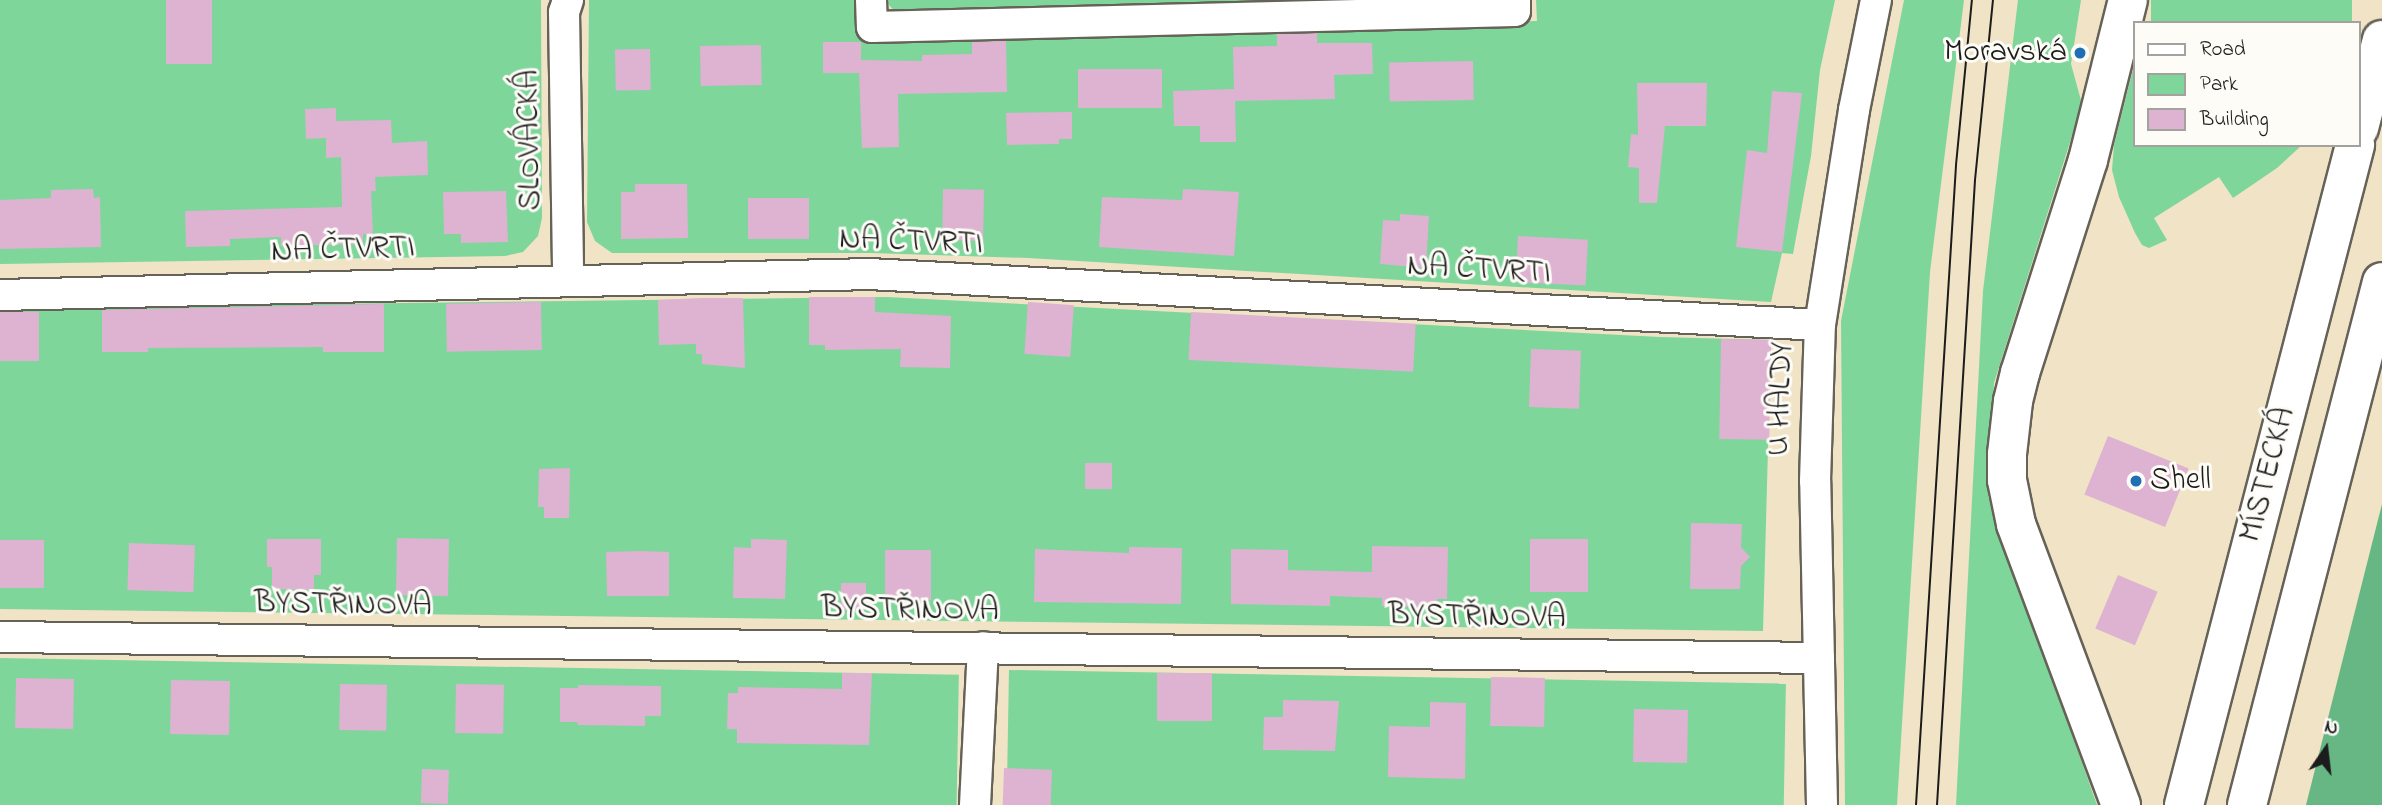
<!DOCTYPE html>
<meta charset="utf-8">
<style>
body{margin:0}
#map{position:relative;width:2382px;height:805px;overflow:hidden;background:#f0e3c6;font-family:"Indie Flower",sans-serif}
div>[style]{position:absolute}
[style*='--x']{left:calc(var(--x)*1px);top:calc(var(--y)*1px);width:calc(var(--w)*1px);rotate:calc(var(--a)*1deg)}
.green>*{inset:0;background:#7ed69b;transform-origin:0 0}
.forest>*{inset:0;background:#66b783}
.building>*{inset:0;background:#deb2d1;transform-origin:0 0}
.roads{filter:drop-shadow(2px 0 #666258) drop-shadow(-2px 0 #666258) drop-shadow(0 2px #666258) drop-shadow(0 -2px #666258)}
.street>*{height:30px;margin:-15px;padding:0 15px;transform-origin:15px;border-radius:15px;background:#fff}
.highway>*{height:38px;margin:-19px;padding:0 19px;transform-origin:19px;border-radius:19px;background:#fff}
.tram>*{height:2px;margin:-1px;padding:0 1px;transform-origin:1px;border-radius:1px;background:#1c1c1c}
.dots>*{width:19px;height:19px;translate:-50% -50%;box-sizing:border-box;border:4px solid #fdfcf7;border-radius:50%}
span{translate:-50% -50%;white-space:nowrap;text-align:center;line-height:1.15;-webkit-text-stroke:6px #fdfcf7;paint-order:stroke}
.poi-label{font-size:32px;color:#1c1c1c}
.right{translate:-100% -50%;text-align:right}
.left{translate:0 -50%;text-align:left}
.street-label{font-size:32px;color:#1c1c1c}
.legend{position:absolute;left:2133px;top:21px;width:228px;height:126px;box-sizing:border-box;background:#fdfcf7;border:2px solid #a3a29f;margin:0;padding:9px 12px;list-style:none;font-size:21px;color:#1c1c1c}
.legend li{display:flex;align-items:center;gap:14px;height:35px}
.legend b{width:35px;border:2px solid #a3a29f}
.north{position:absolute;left:2291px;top:714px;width:70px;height:70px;-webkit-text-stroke:5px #fdfcf7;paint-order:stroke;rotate:14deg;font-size:19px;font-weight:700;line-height:28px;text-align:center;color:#1c1c1c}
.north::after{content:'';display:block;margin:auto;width:24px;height:32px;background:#1c1c1c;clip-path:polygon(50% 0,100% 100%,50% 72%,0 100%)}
</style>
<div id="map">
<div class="green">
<div style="clip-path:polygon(0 0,541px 0,542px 218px,538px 236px,523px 252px,505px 256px,0 264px)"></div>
<div style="clip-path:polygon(589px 0,858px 0,859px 35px,1537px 21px,1536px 0,1835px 0,1820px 70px,1811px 156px,1793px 254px,1782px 253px,1771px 302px,1028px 258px,871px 253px,612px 253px,595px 241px,587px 222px)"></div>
<div style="clip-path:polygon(885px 0,1479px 0,907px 15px,895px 12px)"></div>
<div style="clip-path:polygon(1904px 0,1964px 0,1930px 272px,1897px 805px,1845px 805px,1841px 321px)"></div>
<div style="clip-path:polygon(2018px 0,2081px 0,2071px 64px,2082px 104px,1994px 383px,1988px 496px,2097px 805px,1956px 805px,1983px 291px)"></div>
<div style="left:2151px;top:0;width:201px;height:24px"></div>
<div style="clip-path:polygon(2135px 61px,2135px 145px,2302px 145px,2277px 168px,2233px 198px,2219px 177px,2154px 218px,2167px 240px,2149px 248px,2142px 245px,2135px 233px,2119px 197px,2112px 170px,2114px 145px)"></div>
<div style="clip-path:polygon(887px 297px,1660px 337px,1771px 340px,1763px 631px,0 609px,0 308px)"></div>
<div style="left:0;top:658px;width:959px;height:147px;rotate:1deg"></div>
<div style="left:1009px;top:670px;width:777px;height:135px;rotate:1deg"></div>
</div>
<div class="forest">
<div style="clip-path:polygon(2382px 504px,2382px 805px,2306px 805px)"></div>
</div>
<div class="building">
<div style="left:166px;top:0;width:46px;height:64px"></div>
<div style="clip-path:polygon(1317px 33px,1317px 43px,1372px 43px,1373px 74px,1334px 75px,1335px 99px,1235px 101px,1236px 142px,1200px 142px,1200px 126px,1174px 126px,1173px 91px,1234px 89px,1233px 47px,1277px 46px,1277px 34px)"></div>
<div style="clip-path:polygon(1006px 41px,1007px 92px,898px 94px,899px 147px,862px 148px,859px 73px,823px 73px,823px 42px,861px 42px,861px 60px,922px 61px,922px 55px,972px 54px,972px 42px)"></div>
<div style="left:761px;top:45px;width:40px;height:61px;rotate:89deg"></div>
<div style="left:650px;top:49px;width:41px;height:35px;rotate:89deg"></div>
<div style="left:1473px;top:61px;width:39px;height:84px;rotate:89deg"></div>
<div style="left:1162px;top:69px;width:39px;height:84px;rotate:90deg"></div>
<div style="clip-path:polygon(1637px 83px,1707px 83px,1706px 126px,1665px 126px,1657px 203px,1639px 203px,1639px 168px,1628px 167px,1631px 134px,1638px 135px)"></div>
<div style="clip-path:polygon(1772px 91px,1802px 93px,1782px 252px,1736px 247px,1747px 150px,1767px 153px)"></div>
<div style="clip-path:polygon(336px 108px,336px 121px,391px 120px,392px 143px,427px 141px,428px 175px,375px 177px,376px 191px,371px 191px,373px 234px,363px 234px,363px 244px,281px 246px,281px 237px,230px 239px,230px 246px,186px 247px,185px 211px,342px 207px,341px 157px,326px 158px,326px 138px,306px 139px,305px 109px)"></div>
<div style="clip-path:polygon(1072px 112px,1072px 139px,1059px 139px,1059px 144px,1007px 145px,1006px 113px)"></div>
<div style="clip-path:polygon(635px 184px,687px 184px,688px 238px,621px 239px,621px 192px,635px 192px)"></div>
<div style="clip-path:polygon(93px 189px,94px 198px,100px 197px,101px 247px,0 249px,0 200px,51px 198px,51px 190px)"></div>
<div style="left:943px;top:189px;width:41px;height:51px;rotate:1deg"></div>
<div style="clip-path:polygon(1183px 189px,1239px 192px,1234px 256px,1099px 247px,1102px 197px,1182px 200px)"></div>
<div style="clip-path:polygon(506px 191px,508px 242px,461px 243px,461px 234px,444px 234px,443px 192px)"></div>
<div style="left:748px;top:198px;width:61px;height:41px"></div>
<div style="clip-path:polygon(1400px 214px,1429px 216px,1426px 268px,1380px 264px,1383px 220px,1400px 221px)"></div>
<div style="left:1518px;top:236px;width:70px;height:46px;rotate:3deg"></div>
<div style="clip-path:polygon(809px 297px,875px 297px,875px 312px,951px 316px,950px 368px,900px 367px,901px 349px,825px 350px,825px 345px,809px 345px)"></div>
<div style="clip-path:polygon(701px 298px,743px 298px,745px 368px,702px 364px,702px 354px,696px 354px,696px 344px,659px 345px,658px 300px)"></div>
<div style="left:541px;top:302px;width:48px;height:95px;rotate:89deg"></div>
<div style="left:1028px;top:302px;width:46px;height:52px;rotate:4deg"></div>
<div style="clip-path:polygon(384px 304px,384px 352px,323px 352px,323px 347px,148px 348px,148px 352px,102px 352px,102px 310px)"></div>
<div style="left:0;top:312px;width:39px;height:49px"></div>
<div style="left:1191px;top:312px;width:225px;height:48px;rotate:3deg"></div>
<div style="left:1721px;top:339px;width:50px;height:100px;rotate:1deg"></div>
<div style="left:1531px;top:349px;width:50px;height:58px;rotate:2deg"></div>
<div style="left:2108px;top:436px;width:87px;height:63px;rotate:22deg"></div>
<div style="left:1085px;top:463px;width:27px;height:26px"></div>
<div style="clip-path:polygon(570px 468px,569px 518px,544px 518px,544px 507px,538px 507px,539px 469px)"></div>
<div style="clip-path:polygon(1691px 523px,1742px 524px,1741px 547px,1750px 557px,1741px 566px,1740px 589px,1690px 589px)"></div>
<div style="left:397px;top:538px;width:52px;height:57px;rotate:1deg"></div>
<div style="clip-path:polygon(267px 539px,321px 539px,321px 575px,314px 575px,314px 590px,272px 589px,272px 567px,267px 567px)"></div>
<div style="clip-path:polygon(751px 539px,787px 540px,785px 599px,733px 598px,734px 547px,751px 548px)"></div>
<div style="left:1530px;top:539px;width:58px;height:53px"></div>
<div style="left:0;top:540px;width:44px;height:48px"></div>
<div style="left:129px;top:543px;width:66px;height:47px;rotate:2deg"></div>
<div style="clip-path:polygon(1372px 546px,1448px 547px,1447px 599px,1437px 599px,1437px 607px,1382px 606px,1382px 598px,1330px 596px,1330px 606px,1231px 604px,1231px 549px,1288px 550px,1288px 570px,1372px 572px)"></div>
<div style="clip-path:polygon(1129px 547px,1182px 548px,1181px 604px,1034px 602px,1035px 549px,1129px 553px)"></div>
<div style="left:885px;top:550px;width:46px;height:50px"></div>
<div style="clip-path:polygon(641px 551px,669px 552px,669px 596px,607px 596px,606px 552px)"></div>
<div style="left:2118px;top:575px;width:43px;height:58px;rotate:23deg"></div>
<div style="left:866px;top:583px;width:27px;height:25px;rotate:90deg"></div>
<div style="clip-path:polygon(842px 673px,872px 673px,869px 745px,737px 743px,737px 729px,727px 729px,728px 693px,738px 693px,738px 687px,842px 689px)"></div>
<div style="left:1157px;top:673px;width:55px;height:48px"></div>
<div style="left:1491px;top:677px;width:54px;height:49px;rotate:1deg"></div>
<div style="left:16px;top:678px;width:58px;height:50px;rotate:1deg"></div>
<div style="left:171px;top:680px;width:59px;height:54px;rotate:1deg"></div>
<div style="left:340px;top:684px;width:47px;height:46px;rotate:1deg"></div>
<div style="left:456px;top:684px;width:48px;height:49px;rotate:1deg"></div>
<div style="clip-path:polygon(578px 685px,661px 686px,661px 716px,645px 716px,645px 726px,578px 725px,577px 722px,560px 722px,560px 688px,578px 688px)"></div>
<div style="clip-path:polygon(1283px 700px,1339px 701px,1335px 751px,1263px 750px,1264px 717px,1283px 717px)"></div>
<div style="clip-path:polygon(1430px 702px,1466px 703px,1465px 779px,1388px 777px,1389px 726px,1430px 727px)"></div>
<div style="left:1634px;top:709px;width:54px;height:53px;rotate:1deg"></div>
<div style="left:1004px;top:768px;width:48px;height:37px;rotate:2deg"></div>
<div style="left:422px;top:769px;width:27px;height:34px;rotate:2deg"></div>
</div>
<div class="roads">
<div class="street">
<div style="--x:568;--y:0;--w:13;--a:108"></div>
<div style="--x:564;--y:12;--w:267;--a:89.1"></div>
<div style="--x:871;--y:0;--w:27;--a:88"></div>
<div style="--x:872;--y:27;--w:643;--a:-1.43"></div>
<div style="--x:1515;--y:11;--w:11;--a:-90"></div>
<div style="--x:0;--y:295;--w:869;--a:-1.38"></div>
<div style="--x:869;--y:274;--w:952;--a:3.07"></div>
<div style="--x:0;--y:637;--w:1819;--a:0.66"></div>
<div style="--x:975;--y:805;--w:158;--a:-87.1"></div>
<div style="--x:1822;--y:805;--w:324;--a:-91.2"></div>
<div style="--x:1815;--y:481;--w:156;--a:-88.2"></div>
<div style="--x:1820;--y:325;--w:218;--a:-81"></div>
<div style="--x:1854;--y:110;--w:112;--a:-78.7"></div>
</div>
<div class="highway">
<div style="--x:2359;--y:128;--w:91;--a:-75.4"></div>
<div style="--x:2121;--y:805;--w:300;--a:-110.5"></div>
<div style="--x:2016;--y:524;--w:45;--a:-101.6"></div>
<div style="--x:2007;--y:480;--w:26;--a:-90"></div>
<div style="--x:2007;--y:454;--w:53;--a:-83.5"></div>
<div style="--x:2013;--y:401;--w:29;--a:-76"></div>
<div style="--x:2020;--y:373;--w:224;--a:-72.3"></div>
<div style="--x:2088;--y:160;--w:165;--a:-76"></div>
<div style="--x:2184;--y:805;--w:682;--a:-75.47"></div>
<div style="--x:2247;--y:805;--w:540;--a:-75.53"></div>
</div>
</div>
<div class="tram">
<div style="--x:1916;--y:805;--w:641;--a:-86.42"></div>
<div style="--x:1956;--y:165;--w:166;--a:-84.5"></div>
<div style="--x:1937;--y:805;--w:626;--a:-86.52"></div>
<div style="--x:1975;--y:180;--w:181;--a:-84.3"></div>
</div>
<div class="dots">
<div style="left:2080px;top:53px;background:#1f6fb2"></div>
<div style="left:2136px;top:481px;background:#1f6fb2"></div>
</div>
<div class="poi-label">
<span class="right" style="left:2066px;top:53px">Moravská</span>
<span class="left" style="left:2150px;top:481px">Shell</span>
</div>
<div class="street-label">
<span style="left:531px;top:140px;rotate:-91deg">SLOVÁCKÁ</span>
<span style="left:911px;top:243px;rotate:2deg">NA ČTVRTI</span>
<span style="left:343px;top:251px;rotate:-2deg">NA ČTVRTI</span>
<span style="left:1479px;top:271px;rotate:3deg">NA ČTVRTI</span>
<span style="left:1782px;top:399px;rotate:-88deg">U HALDY</span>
<span style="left:2269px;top:475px;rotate:-75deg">MÍSTECKÁ</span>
<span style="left:343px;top:606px;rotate:1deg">BYSTŘINOVA</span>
<span style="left:910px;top:611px;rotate:1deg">BYSTŘINOVA</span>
<span style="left:1477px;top:618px;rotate:1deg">BYSTŘINOVA</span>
</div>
<ul class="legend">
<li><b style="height:9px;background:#fff"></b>Road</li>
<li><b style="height:19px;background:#7ed69b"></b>Park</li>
<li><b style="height:19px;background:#deb2d1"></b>Building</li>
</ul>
<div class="north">N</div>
</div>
